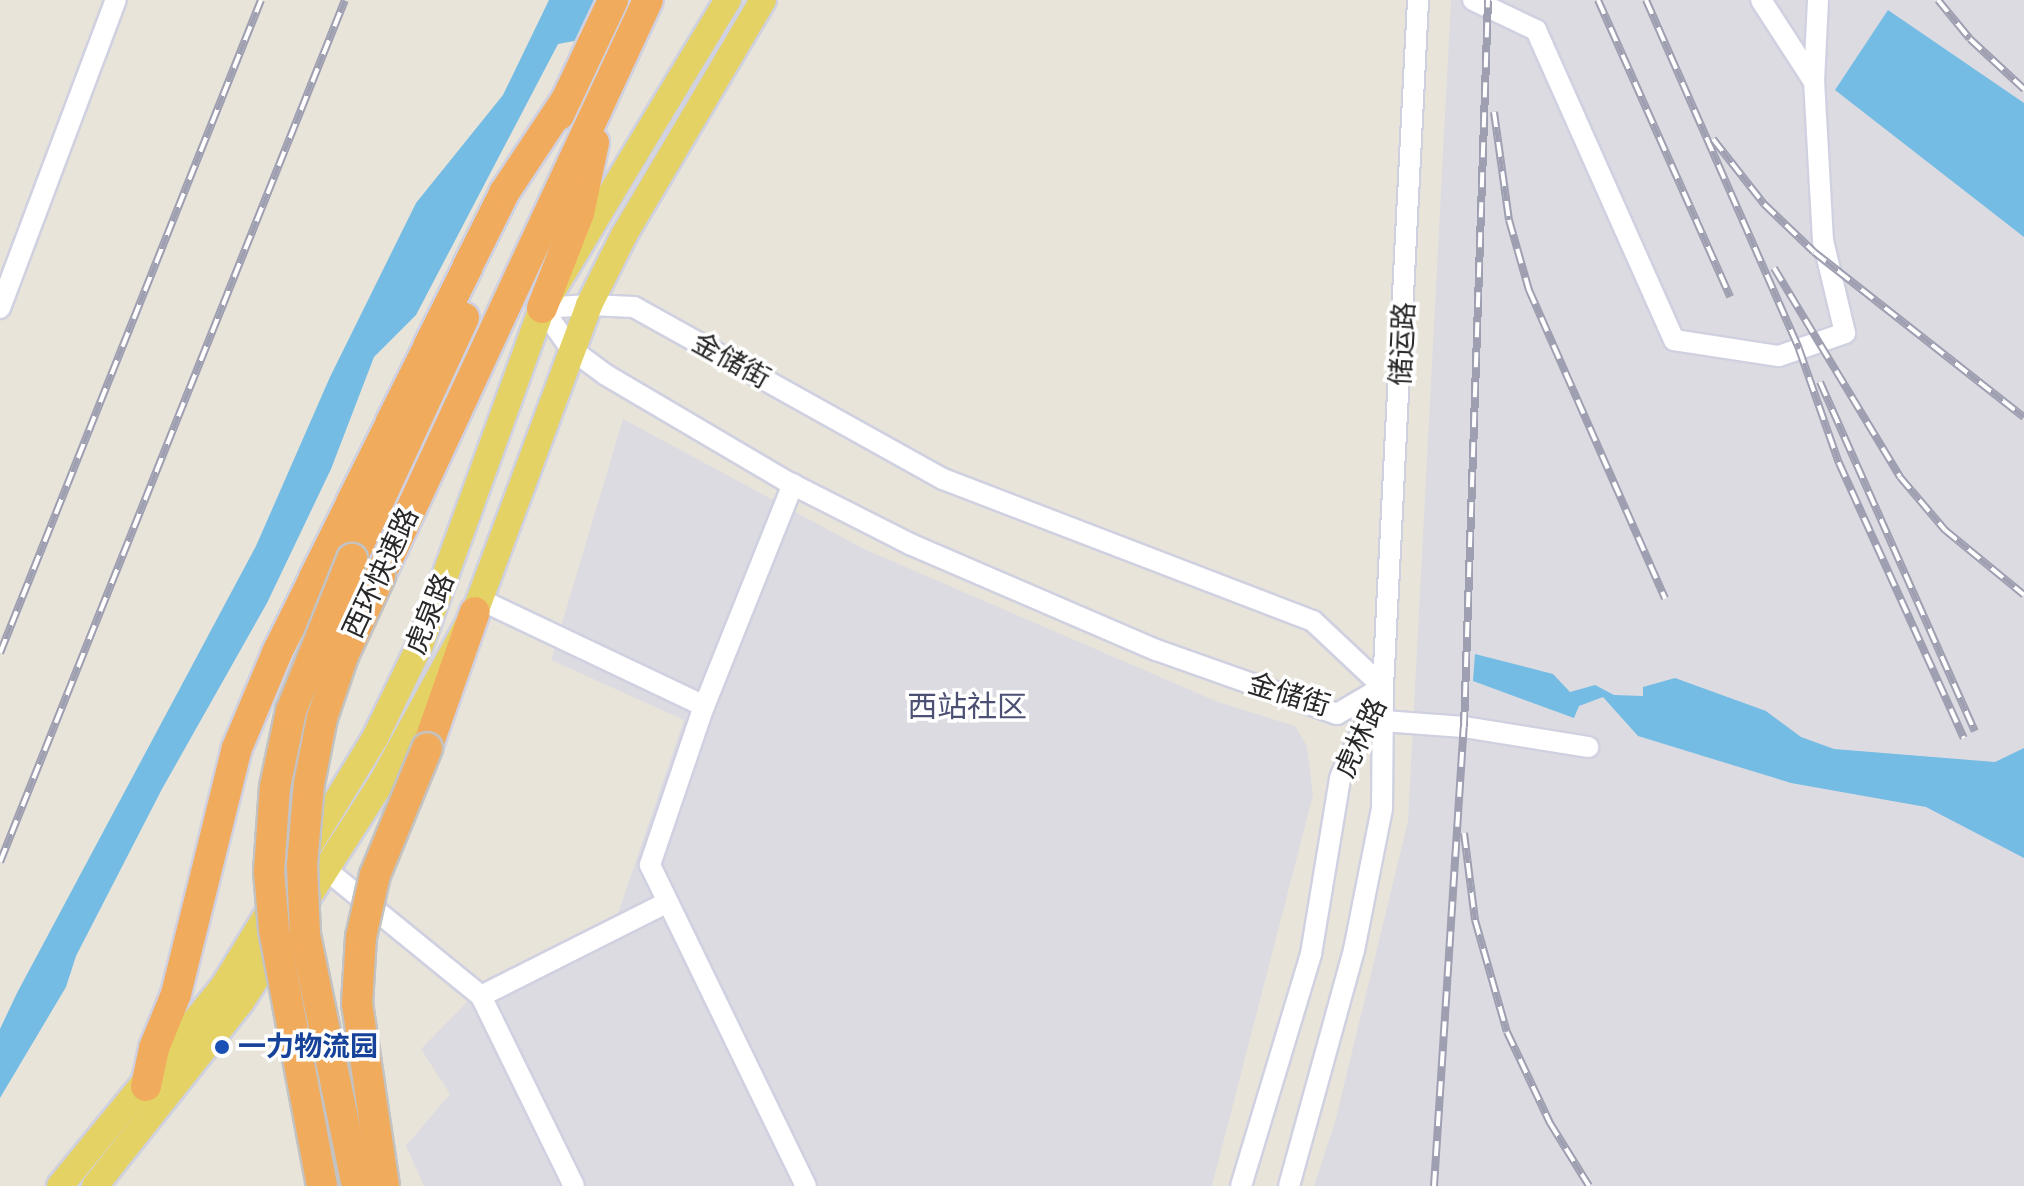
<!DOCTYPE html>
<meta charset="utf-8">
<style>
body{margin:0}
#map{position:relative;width:2024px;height:1186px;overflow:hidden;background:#e9e4da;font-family:"Fira Sans Condensed","Noto Sans SC",sans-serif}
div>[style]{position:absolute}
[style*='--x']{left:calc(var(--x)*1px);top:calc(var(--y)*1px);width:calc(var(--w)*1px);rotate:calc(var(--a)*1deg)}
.industrial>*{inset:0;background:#dddbe2}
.water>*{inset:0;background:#74bce4}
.roads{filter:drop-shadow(2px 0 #d0d1e0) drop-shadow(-2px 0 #d0d1e0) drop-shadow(0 2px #d0d1e0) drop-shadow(0 -2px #d0d1e0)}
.minor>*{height:20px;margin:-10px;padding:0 10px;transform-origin:10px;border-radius:10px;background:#fff}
.major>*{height:26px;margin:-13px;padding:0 13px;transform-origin:13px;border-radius:13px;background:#e5d264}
.highway>*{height:30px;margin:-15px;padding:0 15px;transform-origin:15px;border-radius:15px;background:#f1ab5d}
.rail>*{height:8px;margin-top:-4px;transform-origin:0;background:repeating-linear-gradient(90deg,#fff 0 15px,#9e9fb1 0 30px);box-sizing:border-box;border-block:2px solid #9e9fb1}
.bridges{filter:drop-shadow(2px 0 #c3c3c3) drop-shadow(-2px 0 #c3c3c3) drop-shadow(0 2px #c3c3c3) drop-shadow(0 -2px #c3c3c3)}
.highway-bridge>*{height:30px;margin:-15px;padding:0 15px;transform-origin:15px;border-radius:15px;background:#f1ab5d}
.dots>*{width:22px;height:22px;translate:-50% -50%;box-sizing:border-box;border:4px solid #fff;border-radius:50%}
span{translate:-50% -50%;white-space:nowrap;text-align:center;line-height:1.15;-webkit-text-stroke:7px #fff;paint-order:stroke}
.street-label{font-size:28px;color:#282828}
.transit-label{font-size:28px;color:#164399;font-weight:700}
.left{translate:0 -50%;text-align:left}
.neighbourhood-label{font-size:30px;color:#4c5074}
</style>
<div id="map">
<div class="industrial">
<div style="clip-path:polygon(1451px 0,2024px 0,2024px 1186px,1314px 1186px,1335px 1122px,1408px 821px)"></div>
<div style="clip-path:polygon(623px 419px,864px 549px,1218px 702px,1295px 726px,1307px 746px,1313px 795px,1212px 1186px,424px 1186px,406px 1146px,450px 1094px,421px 1049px,470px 999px,614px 925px,684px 720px,551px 660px)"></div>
</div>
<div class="water">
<div style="clip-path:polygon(549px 0,663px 0,649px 27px,558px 44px,416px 315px,374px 357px,331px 469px,267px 603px,162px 789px,76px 956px,66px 987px,0 1098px,0 1029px,17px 993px,256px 546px,330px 377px,416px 203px,503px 95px)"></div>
<div style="clip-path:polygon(1888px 10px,2024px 103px,2024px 237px,1835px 90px)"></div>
<div style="clip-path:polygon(1475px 654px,1553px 674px,1570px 692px,1595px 685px,1614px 695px,1643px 696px,1643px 687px,1675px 678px,1766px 711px,1801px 737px,1834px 749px,1995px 762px,2024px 748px,2024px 858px,1926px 807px,1791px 783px,1638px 736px,1603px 697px,1579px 706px,1574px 718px,1473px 681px)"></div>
</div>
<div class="roads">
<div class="minor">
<div style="--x:1473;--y:0;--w:70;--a:25.5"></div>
<div style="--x:1536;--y:30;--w:339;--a:66"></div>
<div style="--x:1674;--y:340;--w:106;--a:8.7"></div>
<div style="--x:1779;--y:356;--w:70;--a:-19.2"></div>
<div style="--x:1845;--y:333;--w:95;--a:-103.4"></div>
<div style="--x:1823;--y:241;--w:159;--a:-93.2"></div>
<div style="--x:1814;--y:82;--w:82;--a:-87.2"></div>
<div style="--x:1761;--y:0;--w:98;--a:57.1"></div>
<div style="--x:589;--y:305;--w:45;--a:2.5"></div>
<div style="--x:634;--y:307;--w:354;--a:29.1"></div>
<div style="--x:943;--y:479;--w:396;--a:21"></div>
<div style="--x:1313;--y:621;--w:96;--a:43.3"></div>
<div style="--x:1383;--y:687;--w:53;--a:149.6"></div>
<div style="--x:1337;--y:714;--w:192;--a:-160.5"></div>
<div style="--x:1156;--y:650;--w:268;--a:-156.7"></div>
<div style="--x:910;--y:544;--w:139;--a:-153.1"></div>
<div style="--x:786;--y:481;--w:209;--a:-149.5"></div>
<div style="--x:606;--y:375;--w:44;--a:-143.4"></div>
<div style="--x:571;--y:349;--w:50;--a:-125.3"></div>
<div style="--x:542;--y:308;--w:47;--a:-3.7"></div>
<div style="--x:0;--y:308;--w:329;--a:-69.4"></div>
<div style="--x:793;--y:484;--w:239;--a:111.8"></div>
<div style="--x:704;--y:706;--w:168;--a:108.8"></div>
<div style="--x:650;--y:865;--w:357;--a:64.1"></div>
<div style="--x:479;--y:599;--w:249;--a:25.4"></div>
<div style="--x:1383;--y:721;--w:81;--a:4.2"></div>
<div style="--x:1464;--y:727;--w:126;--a:9.2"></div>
<div style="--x:324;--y:868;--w:203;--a:39.2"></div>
<div style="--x:574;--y:1186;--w:212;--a:-116.1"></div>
<div style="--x:481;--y:996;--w:209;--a:-26.7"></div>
<div style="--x:1241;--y:1186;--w:242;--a:-73.2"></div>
<div style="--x:1311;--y:954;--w:178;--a:-80.6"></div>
<div style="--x:1340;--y:778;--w:93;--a:-64.5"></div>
<div style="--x:1289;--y:1186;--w:245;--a:-74.6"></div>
<div style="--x:1354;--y:950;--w:145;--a:-78.8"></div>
<div style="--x:1382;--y:808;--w:121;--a:-89.5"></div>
<div style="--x:1383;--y:687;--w:688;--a:-87.08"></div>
</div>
<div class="major">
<div style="--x:60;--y:1186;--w:257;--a:-50.7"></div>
<div style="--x:223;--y:987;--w:292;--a:-58.6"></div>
<div style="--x:375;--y:738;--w:103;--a:-64.2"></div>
<div style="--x:420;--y:645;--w:358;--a:-70.1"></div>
<div style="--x:542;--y:308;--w:360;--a:-58.9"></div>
<div style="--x:95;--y:1186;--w:235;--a:-51.6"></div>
<div style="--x:241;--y:1002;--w:266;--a:-57.4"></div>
<div style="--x:384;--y:778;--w:189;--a:-61.3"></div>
<div style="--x:475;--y:612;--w:327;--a:-69.6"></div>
<div style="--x:589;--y:305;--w:78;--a:-63.4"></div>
<div style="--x:624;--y:235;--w:273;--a:-59.4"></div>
</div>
<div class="highway">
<div style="--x:559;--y:115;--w:127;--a:-64.8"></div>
<div style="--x:542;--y:308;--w:102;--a:-68.7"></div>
<div style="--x:579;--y:213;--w:72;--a:-77.9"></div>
<div style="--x:352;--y:559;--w:266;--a:-65.1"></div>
<div style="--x:380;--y:576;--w:635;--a:-65.05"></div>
<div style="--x:427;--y:748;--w:144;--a:-70.6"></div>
<div style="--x:146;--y:1086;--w:39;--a:-78"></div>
<div style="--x:154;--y:1048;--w:58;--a:-67.8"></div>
<div style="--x:176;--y:994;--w:253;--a:-76.1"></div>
<div style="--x:237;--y:748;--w:103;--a:-67.2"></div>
<div style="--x:277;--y:653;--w:513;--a:-63.73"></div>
<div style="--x:504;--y:193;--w:114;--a:-56.4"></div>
</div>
</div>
<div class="rail">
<div style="--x:1598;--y:0;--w:325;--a:66"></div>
<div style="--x:1646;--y:0;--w:381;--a:66.3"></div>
<div style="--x:1799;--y:349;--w:121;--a:70.7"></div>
<div style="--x:1839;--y:463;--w:302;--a:65.6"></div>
<div style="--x:1938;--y:0;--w:50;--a:50.6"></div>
<div style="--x:1970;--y:39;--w:74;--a:42.8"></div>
<div style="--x:1494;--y:112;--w:109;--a:82.1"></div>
<div style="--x:1509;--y:220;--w:73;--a:74.1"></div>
<div style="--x:1529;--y:290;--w:337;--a:66.2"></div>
<div style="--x:1713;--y:139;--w:83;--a:51.9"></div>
<div style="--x:1764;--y:204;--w:69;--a:43.8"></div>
<div style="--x:1814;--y:252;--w:267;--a:38.2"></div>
<div style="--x:1774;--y:268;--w:244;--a:58.9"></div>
<div style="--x:1900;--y:477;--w:70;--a:49.7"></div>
<div style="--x:1945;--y:530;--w:102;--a:39.4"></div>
<div style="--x:1820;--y:382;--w:382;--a:66.1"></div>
<div style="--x:0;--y:653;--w:703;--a:-68.21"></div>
<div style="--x:1464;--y:833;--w:88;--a:82.8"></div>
<div style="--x:1475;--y:920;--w:116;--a:74.1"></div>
<div style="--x:1507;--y:1032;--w:101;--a:64.7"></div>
<div style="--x:1550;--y:1123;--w:74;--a:58.2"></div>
<div style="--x:0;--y:862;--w:928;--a:-68.19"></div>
<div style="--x:1434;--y:1186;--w:460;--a:-86.3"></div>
<div style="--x:1464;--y:727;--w:727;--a:-88.11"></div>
</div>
<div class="bridges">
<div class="highway-bridge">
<div style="--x:322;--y:1186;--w:261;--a:-100.6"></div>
<div style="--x:274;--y:929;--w:57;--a:-95"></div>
<div style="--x:269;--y:872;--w:85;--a:-86"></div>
<div style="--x:275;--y:787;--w:78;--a:-78.1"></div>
<div style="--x:291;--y:711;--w:164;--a:-68.1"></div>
<div style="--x:357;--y:1186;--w:257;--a:-101.7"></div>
<div style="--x:305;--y:934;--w:69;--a:-92.5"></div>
<div style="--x:302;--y:865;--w:81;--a:-85.1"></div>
<div style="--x:309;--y:784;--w:67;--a:-78.9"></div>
<div style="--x:322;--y:718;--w:65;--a:-71.3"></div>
<div style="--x:343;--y:656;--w:88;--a:-65.2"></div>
<div style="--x:384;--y:1186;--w:184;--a:-98.4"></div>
<div style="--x:357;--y:1004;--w:67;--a:-86.6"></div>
<div style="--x:361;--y:937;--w:64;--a:-77.3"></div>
<div style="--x:375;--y:875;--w:137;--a:-67.7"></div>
</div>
</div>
<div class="dots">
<div style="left:222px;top:1047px;background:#1a4fb4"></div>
</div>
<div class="street-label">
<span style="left:1403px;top:344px;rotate:-87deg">储运路</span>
<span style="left:731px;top:361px;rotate:29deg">金储街</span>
<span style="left:381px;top:573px;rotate:-65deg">西环快速路</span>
<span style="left:430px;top:614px;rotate:-68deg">虎泉路</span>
<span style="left:1289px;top:695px;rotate:17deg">金储街</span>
<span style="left:1361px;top:738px;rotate:-65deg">虎林路</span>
</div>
<div class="transit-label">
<span class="left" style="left:238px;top:1047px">一力物流园</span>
</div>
<div class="neighbourhood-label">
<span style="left:967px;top:707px">西站社区</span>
</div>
</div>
